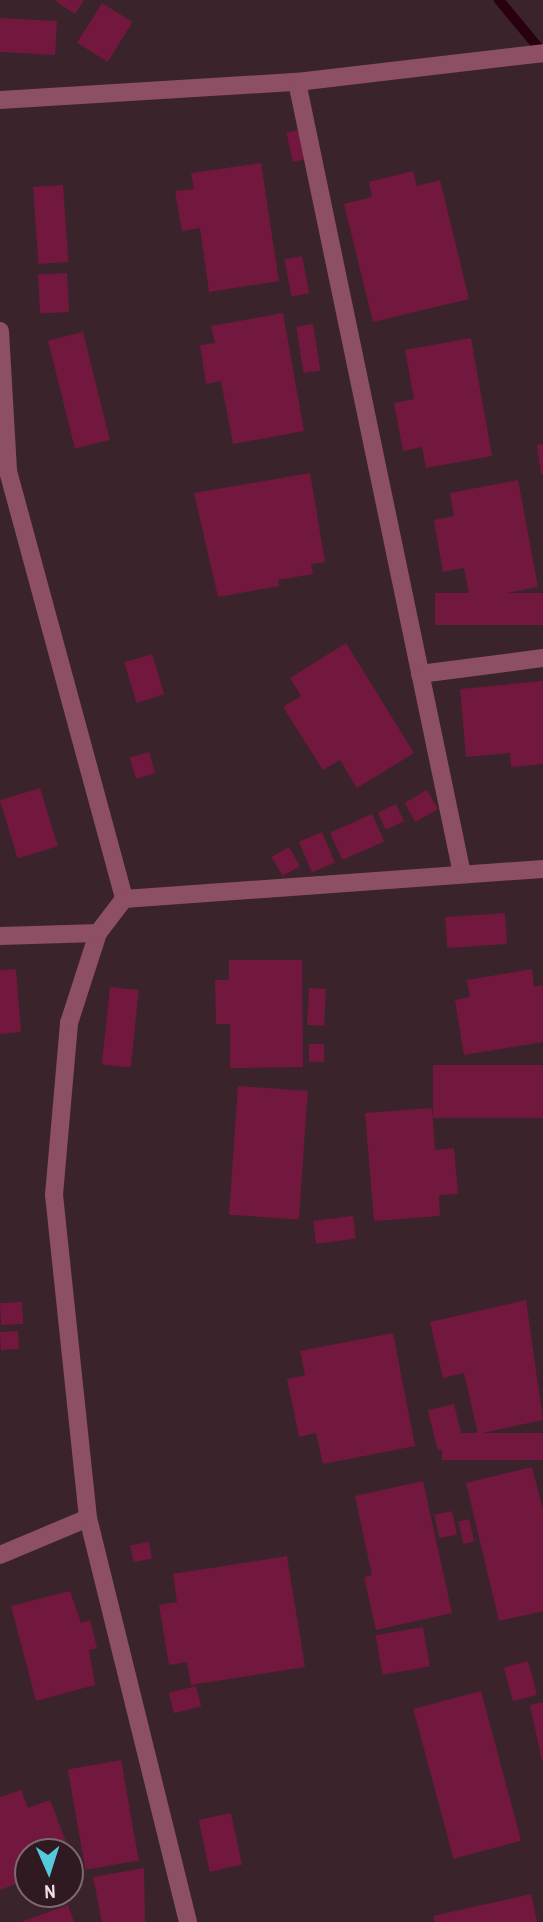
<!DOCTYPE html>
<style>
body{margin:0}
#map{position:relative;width:543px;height:1922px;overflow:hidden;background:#3a232a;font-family:"Archivo Narrow",sans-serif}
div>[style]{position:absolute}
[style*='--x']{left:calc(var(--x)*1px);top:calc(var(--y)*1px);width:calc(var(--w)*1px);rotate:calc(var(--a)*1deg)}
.stream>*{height:10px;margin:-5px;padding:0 5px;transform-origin:5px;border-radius:5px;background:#280010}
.building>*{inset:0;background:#72183e;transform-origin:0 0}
.minor>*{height:18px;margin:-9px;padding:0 9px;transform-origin:9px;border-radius:9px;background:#8c4f63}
.tertiary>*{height:18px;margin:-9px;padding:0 9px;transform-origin:9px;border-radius:9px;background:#8c4f63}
span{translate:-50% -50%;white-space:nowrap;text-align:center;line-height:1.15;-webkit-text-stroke:5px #301a21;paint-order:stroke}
.north{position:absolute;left:14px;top:1838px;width:70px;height:70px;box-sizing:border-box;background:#301a21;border:2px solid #7d696f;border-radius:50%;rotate:177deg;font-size:19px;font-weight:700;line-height:28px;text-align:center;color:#f0e0e4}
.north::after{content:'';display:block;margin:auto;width:24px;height:32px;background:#54cadd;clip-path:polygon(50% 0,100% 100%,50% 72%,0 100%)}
</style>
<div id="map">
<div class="stream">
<div style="--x:499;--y:0;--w:69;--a:50.3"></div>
</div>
<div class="building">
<div style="clip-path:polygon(54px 0,84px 0,75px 14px)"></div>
<div style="left:102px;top:3px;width:36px;height:47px;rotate:32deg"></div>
<div style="left:0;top:18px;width:57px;height:34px;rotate:3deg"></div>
<div style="left:303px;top:129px;width:30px;height:17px;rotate:78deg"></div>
<div style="clip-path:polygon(261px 163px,279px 281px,209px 292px,200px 228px,182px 231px,175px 191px,194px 189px,191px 173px)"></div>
<div style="clip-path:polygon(413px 171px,417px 186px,440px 180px,469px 299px,373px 322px,344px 204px,372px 197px,369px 182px)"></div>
<div style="left:63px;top:185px;width:77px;height:30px;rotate:86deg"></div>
<div style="left:302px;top:256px;width:38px;height:18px;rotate:79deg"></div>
<div style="left:67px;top:273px;width:39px;height:29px;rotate:87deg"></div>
<div style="clip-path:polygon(283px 313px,304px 431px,233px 444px,221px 381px,206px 384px,200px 345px,215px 343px,211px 326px)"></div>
<div style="left:313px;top:324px;width:47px;height:17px;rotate:81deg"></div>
<div style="left:83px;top:332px;width:111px;height:36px;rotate:76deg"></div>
<div style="clip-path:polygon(471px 338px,492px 456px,426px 468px,422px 447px,403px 451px,394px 403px,414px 399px,405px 350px)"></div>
<div style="clip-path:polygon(543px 444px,543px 474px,541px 475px,537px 445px)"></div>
<div style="clip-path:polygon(310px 473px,325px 562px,311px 564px,313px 574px,278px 580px,279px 586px,218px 597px,194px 493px)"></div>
<div style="clip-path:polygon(518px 480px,538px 587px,470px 600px,464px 568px,443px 572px,434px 520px,454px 516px,450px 493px)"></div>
<div style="left:543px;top:593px;width:32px;height:108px;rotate:90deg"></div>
<div style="clip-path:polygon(346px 643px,414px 753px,357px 788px,340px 760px,323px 770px,283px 707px,301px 696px,290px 678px)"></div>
<div style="left:152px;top:654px;width:42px;height:29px;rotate:73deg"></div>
<div style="clip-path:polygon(543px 681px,543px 764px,511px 767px,510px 753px,466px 757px,460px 689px)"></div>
<div style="left:149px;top:752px;width:22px;height:20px;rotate:74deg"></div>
<div style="left:40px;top:788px;width:61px;height:42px;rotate:73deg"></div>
<div style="left:427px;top:790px;width:22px;height:26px;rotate:60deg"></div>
<div style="left:396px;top:804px;width:19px;height:20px;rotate:65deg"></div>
<div style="left:372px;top:814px;width:30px;height:46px;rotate:66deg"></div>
<div style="left:322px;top:832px;width:33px;height:25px;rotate:67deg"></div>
<div style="left:289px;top:847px;width:22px;height:20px;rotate:60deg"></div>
<div style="left:505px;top:913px;width:31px;height:60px;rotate:86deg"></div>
<div style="clip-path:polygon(229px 960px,302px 960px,303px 1067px,230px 1068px,230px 1024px,216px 1024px,215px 980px,229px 980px)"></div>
<div style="clip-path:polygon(16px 969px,21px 1032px,0 1034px,0 970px)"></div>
<div style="clip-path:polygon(532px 969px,534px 987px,543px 985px,543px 1042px,464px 1055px,455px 1000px,470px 997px,467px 980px)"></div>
<div style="left:110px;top:987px;width:29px;height:78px;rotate:6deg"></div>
<div style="left:309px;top:988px;width:17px;height:37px;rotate:3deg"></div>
<div style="left:309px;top:1044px;width:15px;height:18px"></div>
<div style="left:543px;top:1065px;width:53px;height:110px;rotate:90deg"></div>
<div style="left:238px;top:1086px;width:70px;height:129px;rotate:4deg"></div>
<div style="clip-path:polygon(432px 1108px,435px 1150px,454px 1148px,458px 1194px,439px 1195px,440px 1216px,374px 1221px,365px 1113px)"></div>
<div style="left:353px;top:1216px;width:23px;height:40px;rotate:83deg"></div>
<div style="clip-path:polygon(526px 1300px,543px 1420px,478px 1434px,464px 1373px,443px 1378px,430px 1322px)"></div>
<div style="left:22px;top:1302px;width:22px;height:22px;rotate:87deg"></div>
<div style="left:18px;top:1331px;width:18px;height:18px;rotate:87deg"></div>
<div style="clip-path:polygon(393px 1333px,415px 1446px,323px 1464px,316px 1433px,299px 1437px,287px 1379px,305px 1375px,300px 1351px)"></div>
<div style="left:454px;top:1404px;width:41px;height:27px;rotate:76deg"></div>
<div style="left:543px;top:1433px;width:27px;height:101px;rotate:90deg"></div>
<div style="clip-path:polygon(532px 1467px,543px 1510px,543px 1611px,499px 1621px,466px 1483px)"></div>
<div style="clip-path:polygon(423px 1481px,452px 1613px,376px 1630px,364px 1577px,372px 1575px,355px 1496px)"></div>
<div style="left:452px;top:1511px;width:24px;height:18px;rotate:78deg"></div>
<div style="left:469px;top:1519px;width:23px;height:11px;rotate:77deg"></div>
<div style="left:149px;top:1542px;width:17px;height:19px;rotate:80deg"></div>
<div style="clip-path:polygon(287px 1556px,305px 1667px,191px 1685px,187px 1662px,169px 1665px,159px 1605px,177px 1602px,173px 1574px)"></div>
<div style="clip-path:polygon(70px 1591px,81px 1623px,90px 1620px,97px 1648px,89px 1650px,95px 1685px,36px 1701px,11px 1606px)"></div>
<div style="left:423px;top:1627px;width:40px;height:48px;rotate:80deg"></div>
<div style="left:528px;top:1661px;width:35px;height:25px;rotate:75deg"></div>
<div style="left:196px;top:1686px;width:21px;height:28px;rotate:76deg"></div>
<div style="left:481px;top:1691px;width:155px;height:70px;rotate:75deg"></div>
<div style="clip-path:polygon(543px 1702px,543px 1761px,542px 1761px,530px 1705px)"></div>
<div style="left:121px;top:1760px;width:102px;height:54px;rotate:80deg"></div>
<div style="clip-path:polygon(21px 1790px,28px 1808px,50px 1800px,70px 1852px,28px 1852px,28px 1879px,0 1890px,0 1797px)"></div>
<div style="left:231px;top:1813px;width:53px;height:33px;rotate:78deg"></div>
<div style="clip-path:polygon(144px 1868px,145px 1922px,102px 1922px,93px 1877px)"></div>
<div style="clip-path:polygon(531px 1894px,537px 1922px,435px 1922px,433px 1916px)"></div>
<div style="clip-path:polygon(68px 1905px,74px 1922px,21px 1922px)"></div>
</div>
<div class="minor">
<div style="--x:297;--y:82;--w:809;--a:78.23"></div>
<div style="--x:0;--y:331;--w:140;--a:86.7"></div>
<div style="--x:8;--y:471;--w:443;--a:74.8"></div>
<div style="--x:420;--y:674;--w:124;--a:-7.4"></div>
<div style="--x:0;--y:936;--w:98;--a:-1.8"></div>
<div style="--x:0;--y:1555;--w:95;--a:-22.8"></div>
<div style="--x:188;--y:1922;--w:416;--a:-103.9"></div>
<div style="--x:88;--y:1518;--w:325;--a:-96"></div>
<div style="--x:54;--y:1195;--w:173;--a:-85"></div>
<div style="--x:69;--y:1023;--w:95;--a:-72.1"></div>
<div style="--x:98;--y:933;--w:43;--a:-52.6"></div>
<div style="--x:124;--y:899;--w:420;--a:-4.1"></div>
</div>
<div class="tertiary">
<div style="--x:0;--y:100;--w:298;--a:-3.5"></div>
<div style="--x:297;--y:82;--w:248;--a:-6.7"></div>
</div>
<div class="north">N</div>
</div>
